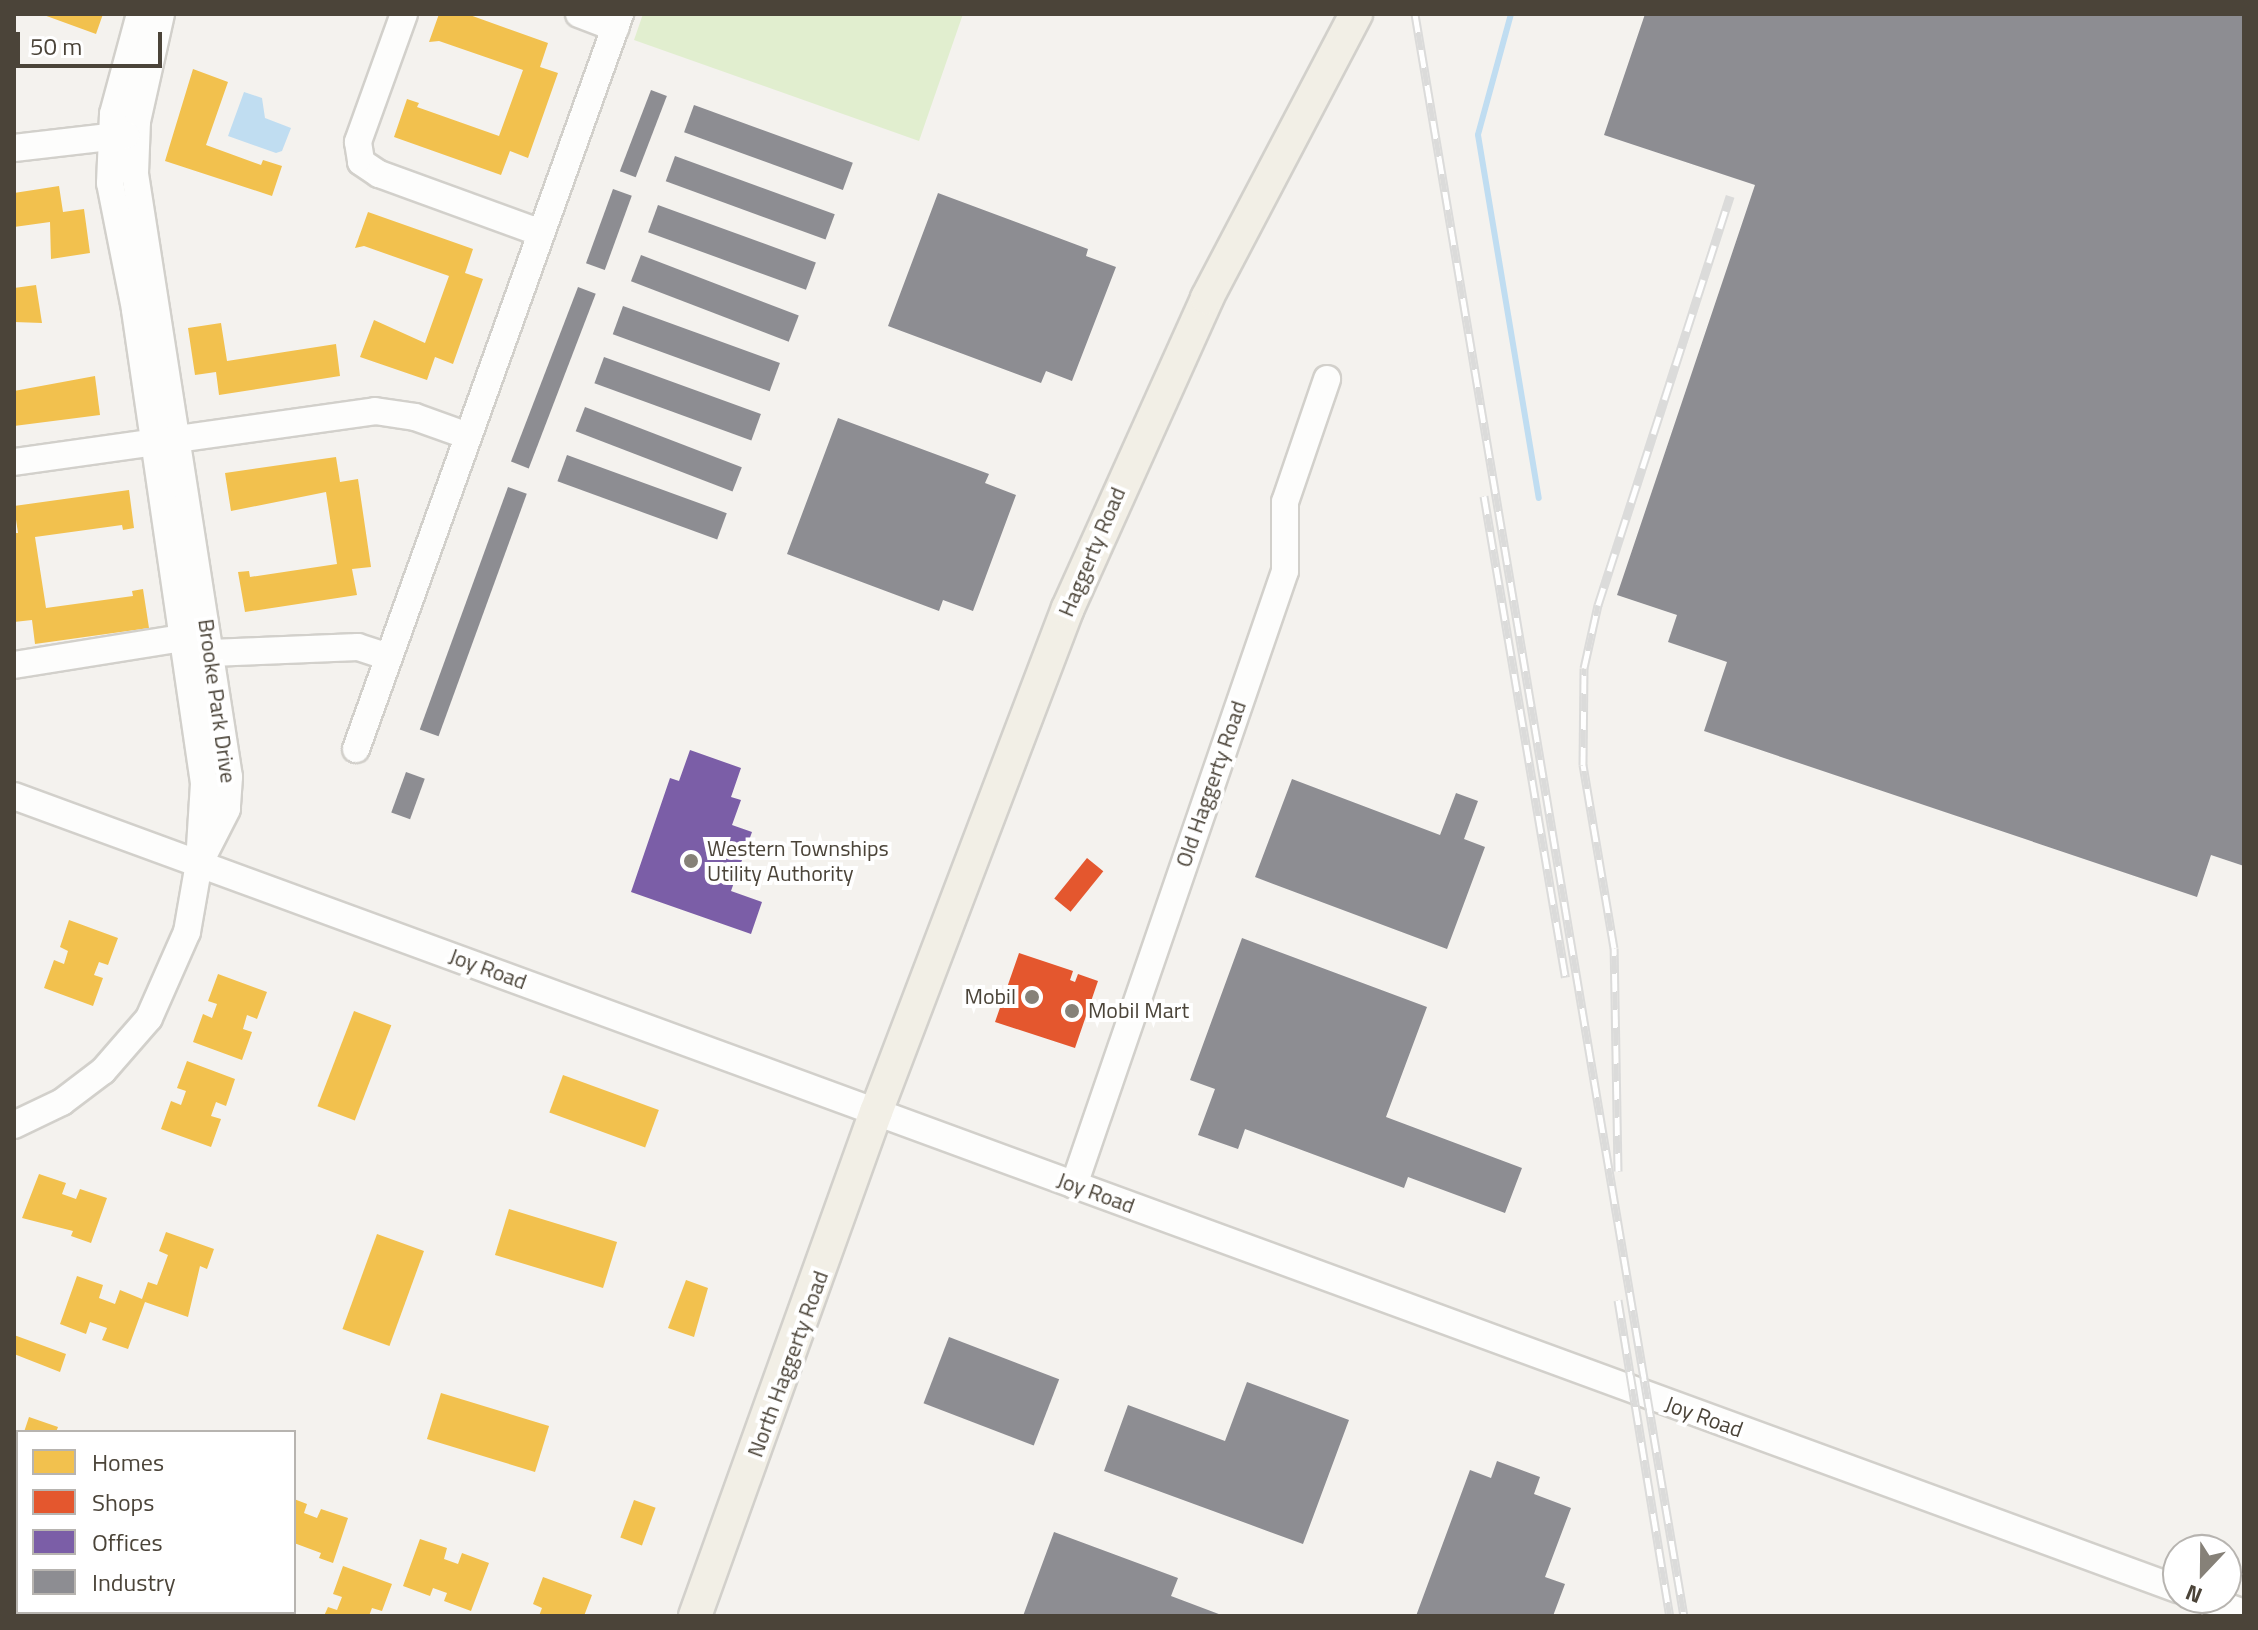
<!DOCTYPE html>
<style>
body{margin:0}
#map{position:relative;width:2258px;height:1630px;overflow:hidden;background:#f4f2ee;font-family:"Titillium Web",sans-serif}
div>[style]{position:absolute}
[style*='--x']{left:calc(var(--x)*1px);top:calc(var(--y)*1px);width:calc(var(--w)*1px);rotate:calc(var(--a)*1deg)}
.green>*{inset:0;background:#e1eecf}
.water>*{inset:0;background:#c0ddf1}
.homes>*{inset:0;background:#f2c14e;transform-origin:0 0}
.shops>*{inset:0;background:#e4572e;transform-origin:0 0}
.offices>*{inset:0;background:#7b5ea7}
.industry>*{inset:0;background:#8d8d92;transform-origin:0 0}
.stream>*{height:6px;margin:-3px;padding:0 3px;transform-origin:3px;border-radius:3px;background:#c0ddf1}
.roads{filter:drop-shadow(2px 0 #d2d0cb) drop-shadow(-2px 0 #d2d0cb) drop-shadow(0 2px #d2d0cb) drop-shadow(0 -2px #d2d0cb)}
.minor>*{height:26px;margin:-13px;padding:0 13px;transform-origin:13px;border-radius:13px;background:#fdfdfc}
.major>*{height:32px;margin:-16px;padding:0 16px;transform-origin:16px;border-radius:16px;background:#f2efe6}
.rail>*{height:9px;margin-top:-4.5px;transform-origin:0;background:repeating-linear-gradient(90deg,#fff 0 18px,#dbdbda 0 36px);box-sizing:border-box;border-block:2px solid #dbdbda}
.dots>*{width:22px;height:22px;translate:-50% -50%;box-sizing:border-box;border:4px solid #fff;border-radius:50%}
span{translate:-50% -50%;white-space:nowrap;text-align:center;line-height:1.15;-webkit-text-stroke:8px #fff;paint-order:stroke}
.street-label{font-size:22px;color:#4b4439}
.poi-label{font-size:22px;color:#4b4439}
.left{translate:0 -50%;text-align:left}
.right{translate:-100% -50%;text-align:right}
.frame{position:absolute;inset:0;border:16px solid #4b4439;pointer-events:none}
.legend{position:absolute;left:16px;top:1430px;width:280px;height:184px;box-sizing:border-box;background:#fff;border:2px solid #b7b4b0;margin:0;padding:10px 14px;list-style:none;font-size:24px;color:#4b4439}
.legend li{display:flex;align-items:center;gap:16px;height:40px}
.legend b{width:40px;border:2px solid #b7b4b0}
.north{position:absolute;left:2162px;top:1534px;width:80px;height:80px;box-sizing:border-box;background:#fff;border:2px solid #b7b4b0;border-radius:50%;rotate:202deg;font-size:22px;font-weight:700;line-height:32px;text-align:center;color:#4b4439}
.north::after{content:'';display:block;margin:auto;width:28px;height:36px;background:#868178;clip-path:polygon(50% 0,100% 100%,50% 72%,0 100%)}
.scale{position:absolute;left:16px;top:32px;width:146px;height:36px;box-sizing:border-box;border:4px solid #4b4439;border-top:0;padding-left:10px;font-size:24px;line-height:28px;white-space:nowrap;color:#4b4439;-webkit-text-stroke:6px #fff;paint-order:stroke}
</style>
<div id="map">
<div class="green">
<div style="clip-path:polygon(643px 14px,963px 14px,919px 141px,634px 40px)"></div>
</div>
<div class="water">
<div style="clip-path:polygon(244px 92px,262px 98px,265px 118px,291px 128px,282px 151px,276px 153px,228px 136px)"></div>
</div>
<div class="homes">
<div style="clip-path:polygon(41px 14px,103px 14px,96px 34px)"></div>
<div style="clip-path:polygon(439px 14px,467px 14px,548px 43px,540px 67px,558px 73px,528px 158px,510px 151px,501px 175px,394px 137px,407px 99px,419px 103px,417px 107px,499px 136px,523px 70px,439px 41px,429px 42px)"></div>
<div style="clip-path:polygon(193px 69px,228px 82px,206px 145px,261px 165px,263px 160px,282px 166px,272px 196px,165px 161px)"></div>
<div style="clip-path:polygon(59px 186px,63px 212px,84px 209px,90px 253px,51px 259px,50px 222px,14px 227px,14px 193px)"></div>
<div style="clip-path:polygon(368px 212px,473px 249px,465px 273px,483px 279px,453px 364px,435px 357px,427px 380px,360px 357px,374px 320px,425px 343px,449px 276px,364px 246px,355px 248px)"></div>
<div style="clip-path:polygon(36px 285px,42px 323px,14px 322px,14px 288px)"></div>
<div style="clip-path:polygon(221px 323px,227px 361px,336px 344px,340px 376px,219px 395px,216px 372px,195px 375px,188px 328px)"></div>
<div style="clip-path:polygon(95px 376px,100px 415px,14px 426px,14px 391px)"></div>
<div style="clip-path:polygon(336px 457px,340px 482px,358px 479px,371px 567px,352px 569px,357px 595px,245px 612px,238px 572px,249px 571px,250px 577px,337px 564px,326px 492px,231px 511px,225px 473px)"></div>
<div style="clip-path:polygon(129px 490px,134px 528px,123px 530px,122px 525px,35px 537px,46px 608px,133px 596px,132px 591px,143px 589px,149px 628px,35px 644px,32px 620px,14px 622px,14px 533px,18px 533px,14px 506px)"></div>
<div style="clip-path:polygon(69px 920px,118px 938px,108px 965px,99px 962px,94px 975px,103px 978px,93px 1006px,44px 988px,54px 960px,64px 964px,68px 951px,60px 947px)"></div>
<div style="clip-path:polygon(218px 974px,267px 992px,257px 1019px,247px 1015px,243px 1029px,252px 1032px,242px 1060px,193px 1042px,203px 1014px,212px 1018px,217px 1004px,208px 1001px)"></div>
<div style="left:354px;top:1011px;width:40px;height:102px;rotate:21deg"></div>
<div style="clip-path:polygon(187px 1061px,235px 1079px,226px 1106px,216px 1102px,211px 1116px,221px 1119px,211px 1147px,161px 1129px,171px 1101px,181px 1105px,186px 1091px,177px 1088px)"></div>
<div style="left:563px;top:1075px;width:102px;height:40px;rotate:20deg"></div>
<div style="clip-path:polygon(39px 1174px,66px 1183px,62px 1194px,76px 1199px,80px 1189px,107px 1198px,91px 1243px,71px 1236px,73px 1231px,22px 1218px)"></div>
<div style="left:509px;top:1209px;width:113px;height:48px;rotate:17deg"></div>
<div style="clip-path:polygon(166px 1232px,214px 1249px,207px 1269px,200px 1266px,188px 1317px,145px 1302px,128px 1349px,102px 1340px,107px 1328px,90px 1322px,86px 1334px,60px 1324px,77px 1276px,103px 1285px,99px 1298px,115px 1304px,120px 1290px,142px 1299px,148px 1282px,157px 1285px,168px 1255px,159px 1251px)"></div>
<div style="left:377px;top:1234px;width:50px;height:101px;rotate:20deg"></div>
<div style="clip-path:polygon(686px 1280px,708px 1288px,694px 1337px,668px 1328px)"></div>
<div style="clip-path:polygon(14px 1335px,66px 1354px,60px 1372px,14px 1354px)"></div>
<div style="left:441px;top:1393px;width:113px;height:48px;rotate:17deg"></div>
<div style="clip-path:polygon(29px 1417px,58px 1427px,56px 1432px,24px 1432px)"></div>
<div style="clip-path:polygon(294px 1499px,307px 1504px,304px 1513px,317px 1518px,321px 1509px,348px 1518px,333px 1563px,319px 1558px,321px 1553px,294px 1543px)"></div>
<div style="left:634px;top:1500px;width:23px;height:40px;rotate:20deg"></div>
<div style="clip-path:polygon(18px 1531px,18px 1583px,14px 1582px)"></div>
<div style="clip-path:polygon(420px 1539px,447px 1548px,444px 1559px,458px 1564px,462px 1553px,489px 1563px,471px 1611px,444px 1601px,447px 1593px,433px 1588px,430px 1596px,403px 1586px)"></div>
<div style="clip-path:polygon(343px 1566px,392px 1584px,382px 1611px,372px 1608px,369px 1616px,324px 1616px,328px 1607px,337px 1610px,342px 1597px,333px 1594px)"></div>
<div style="clip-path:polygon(543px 1577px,592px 1595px,584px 1616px,539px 1616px,542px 1608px,533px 1604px)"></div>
<div style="clip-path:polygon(140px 1612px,217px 1612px,138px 1616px)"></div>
</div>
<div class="shops">
<div style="left:1087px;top:858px;width:21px;height:52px;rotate:39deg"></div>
<div style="clip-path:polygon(1019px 953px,1073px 971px,1070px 980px,1075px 982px,1078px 974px,1098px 981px,1075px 1048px,995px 1022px)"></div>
</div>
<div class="offices">
<div style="clip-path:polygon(690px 750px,741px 768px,731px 797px,741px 800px,732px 825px,752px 832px,731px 891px,762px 902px,751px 934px,631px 892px,670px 778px,679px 781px)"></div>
</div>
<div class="industry">
<div style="clip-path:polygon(1645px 14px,2244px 14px,2244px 866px,2211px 855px,2197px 897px,1704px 731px,1727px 662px,1668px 642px,1677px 615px,1617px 595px,1755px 185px,1604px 135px)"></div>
<div style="left:651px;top:90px;width:17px;height:87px;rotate:21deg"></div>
<div style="left:694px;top:105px;width:169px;height:29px;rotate:20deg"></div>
<div style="left:675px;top:156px;width:170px;height:27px;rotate:20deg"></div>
<div style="left:613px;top:189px;width:20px;height:79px;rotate:20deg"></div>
<div style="clip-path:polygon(938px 193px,1088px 249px,1086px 256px,1116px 267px,1072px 381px,1046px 371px,1041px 383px,888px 326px)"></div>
<div style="left:658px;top:205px;width:168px;height:29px;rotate:20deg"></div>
<div style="left:641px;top:255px;width:169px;height:28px;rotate:21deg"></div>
<div style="left:578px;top:287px;width:19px;height:187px;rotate:21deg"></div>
<div style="left:623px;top:306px;width:167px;height:30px;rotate:20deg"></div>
<div style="left:604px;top:357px;width:167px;height:28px;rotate:20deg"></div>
<div style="left:585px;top:407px;width:168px;height:26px;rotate:21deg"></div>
<div style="clip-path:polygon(838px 418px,989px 474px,985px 483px,1016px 495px,973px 611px,943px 600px,939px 611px,787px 554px)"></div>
<div style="left:567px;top:455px;width:170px;height:28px;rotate:20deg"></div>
<div style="left:508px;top:487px;width:20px;height:258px;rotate:20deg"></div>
<div style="left:406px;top:772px;width:20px;height:43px;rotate:20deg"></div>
<div style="clip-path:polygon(1292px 779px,1440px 835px,1456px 793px,1478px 801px,1464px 839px,1485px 847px,1447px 949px,1255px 877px)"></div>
<div style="clip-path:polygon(1242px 938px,1427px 1007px,1386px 1117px,1522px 1168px,1505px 1213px,1408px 1177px,1404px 1188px,1245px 1129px,1238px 1149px,1198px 1135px,1215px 1089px,1190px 1080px)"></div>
<div style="left:949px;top:1337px;width:118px;height:71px;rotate:21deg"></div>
<div style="clip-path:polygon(1247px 1382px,1349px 1420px,1303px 1544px,1104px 1471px,1128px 1405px,1225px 1441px)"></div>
<div style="clip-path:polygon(1497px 1461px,1540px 1477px,1534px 1494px,1571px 1508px,1545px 1577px,1565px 1584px,1553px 1616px,1416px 1616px,1470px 1470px,1491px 1478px)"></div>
<div style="clip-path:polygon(1054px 1532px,1178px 1578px,1171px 1596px,1224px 1616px,1023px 1616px)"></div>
</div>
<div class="stream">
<div style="--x:1511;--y:14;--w:125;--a:105.3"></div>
<div style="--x:1478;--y:135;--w:368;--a:80.5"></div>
</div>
<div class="roads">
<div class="minor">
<div style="--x:161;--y:14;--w:110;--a:102.6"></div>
<div style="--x:137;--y:121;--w:53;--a:92.2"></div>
<div style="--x:135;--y:174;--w:610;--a:81.14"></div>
<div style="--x:229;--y:777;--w:32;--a:94"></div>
<div style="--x:227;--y:809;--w:57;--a:117"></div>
<div style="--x:404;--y:14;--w:136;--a:109.8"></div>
<div style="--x:358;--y:142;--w:20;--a:81"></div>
<div style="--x:361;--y:162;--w:22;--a:34"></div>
<div style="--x:379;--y:174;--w:172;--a:20"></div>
<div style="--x:579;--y:14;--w:39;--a:21"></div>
<div style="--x:14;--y:148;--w:113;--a:-6.6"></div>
<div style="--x:14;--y:462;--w:365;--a:-8"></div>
<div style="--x:375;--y:411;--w:40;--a:8.5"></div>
<div style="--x:415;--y:417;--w:56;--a:19.7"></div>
<div style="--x:14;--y:665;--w:171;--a:-9.1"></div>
<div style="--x:183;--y:638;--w:32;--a:28"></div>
<div style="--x:211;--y:653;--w:147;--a:-2.3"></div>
<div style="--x:358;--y:647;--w:32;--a:18"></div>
<div style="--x:356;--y:749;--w:781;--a:-70.24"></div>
<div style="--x:14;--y:796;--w:2305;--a:20.13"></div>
<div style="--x:14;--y:1125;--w:53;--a:-25.6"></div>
<div style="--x:62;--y:1102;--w:51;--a:-37.1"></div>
<div style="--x:103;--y:1071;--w:70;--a:-49"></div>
<div style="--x:149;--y:1018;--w:94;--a:-66.2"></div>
<div style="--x:187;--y:932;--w:70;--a:-80.1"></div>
<div style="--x:199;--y:863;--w:80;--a:-86.4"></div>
<div style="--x:204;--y:783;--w:479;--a:-98.3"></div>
<div style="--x:135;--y:309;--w:128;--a:-101.2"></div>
<div style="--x:110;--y:183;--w:69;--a:-87.5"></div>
<div style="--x:113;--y:114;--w:104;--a:-74.9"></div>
<div style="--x:1074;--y:1185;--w:649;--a:-71.03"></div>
<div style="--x:1285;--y:571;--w:69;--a:-90"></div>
<div style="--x:1285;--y:502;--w:130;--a:-71.1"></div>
<div style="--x:2203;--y:1598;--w:44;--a:20.1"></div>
</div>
<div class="major">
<div style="--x:695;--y:1616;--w:536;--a:-70.25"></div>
<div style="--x:876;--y:1112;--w:539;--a:-69.15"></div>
<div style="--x:1068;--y:608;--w:340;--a:-65.8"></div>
<div style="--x:1207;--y:298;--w:321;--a:-62.3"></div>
</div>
</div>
<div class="rail">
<div style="--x:1415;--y:14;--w:1624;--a:80.47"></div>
<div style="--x:1484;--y:496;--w:488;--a:80.4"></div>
<div style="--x:1618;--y:1171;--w:223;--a:-91"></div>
<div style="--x:1614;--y:948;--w:186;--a:-99.6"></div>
<div style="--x:1583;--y:765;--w:97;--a:-89.4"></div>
<div style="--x:1584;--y:668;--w:65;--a:-77.5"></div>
<div style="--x:1598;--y:605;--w:430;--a:-72.1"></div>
<div style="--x:1618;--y:1300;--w:320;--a:80.7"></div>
</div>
<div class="dots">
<div style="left:691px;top:861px;background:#868178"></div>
<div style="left:1032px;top:997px;background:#868178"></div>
<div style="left:1072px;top:1011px;background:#868178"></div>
</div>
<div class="street-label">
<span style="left:1092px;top:552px;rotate:-67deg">Haggerty Road</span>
<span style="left:217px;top:701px;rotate:82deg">Brooke Park Drive</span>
<span style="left:1211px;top:784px;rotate:-71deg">Old Haggerty Road</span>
<span style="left:488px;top:969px;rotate:20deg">Joy Road</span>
<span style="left:1096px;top:1193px;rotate:20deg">Joy Road</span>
<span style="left:788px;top:1364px;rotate:-70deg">North Haggerty Road</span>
<span style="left:1704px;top:1417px;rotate:20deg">Joy Road</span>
</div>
<div class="poi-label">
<span class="left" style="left:707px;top:861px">Western Townships<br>Utility Authority</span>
<span class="right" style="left:1016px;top:997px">Mobil</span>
<span class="left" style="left:1088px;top:1011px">Mobil Mart</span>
</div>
<div class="frame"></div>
<ul class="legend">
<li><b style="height:22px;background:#f2c14e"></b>Homes</li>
<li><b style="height:22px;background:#e4572e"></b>Shops</li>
<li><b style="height:22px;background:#7b5ea7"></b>Offices</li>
<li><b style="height:22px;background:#8d8d92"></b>Industry</li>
</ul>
<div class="north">N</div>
<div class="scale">50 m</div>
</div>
